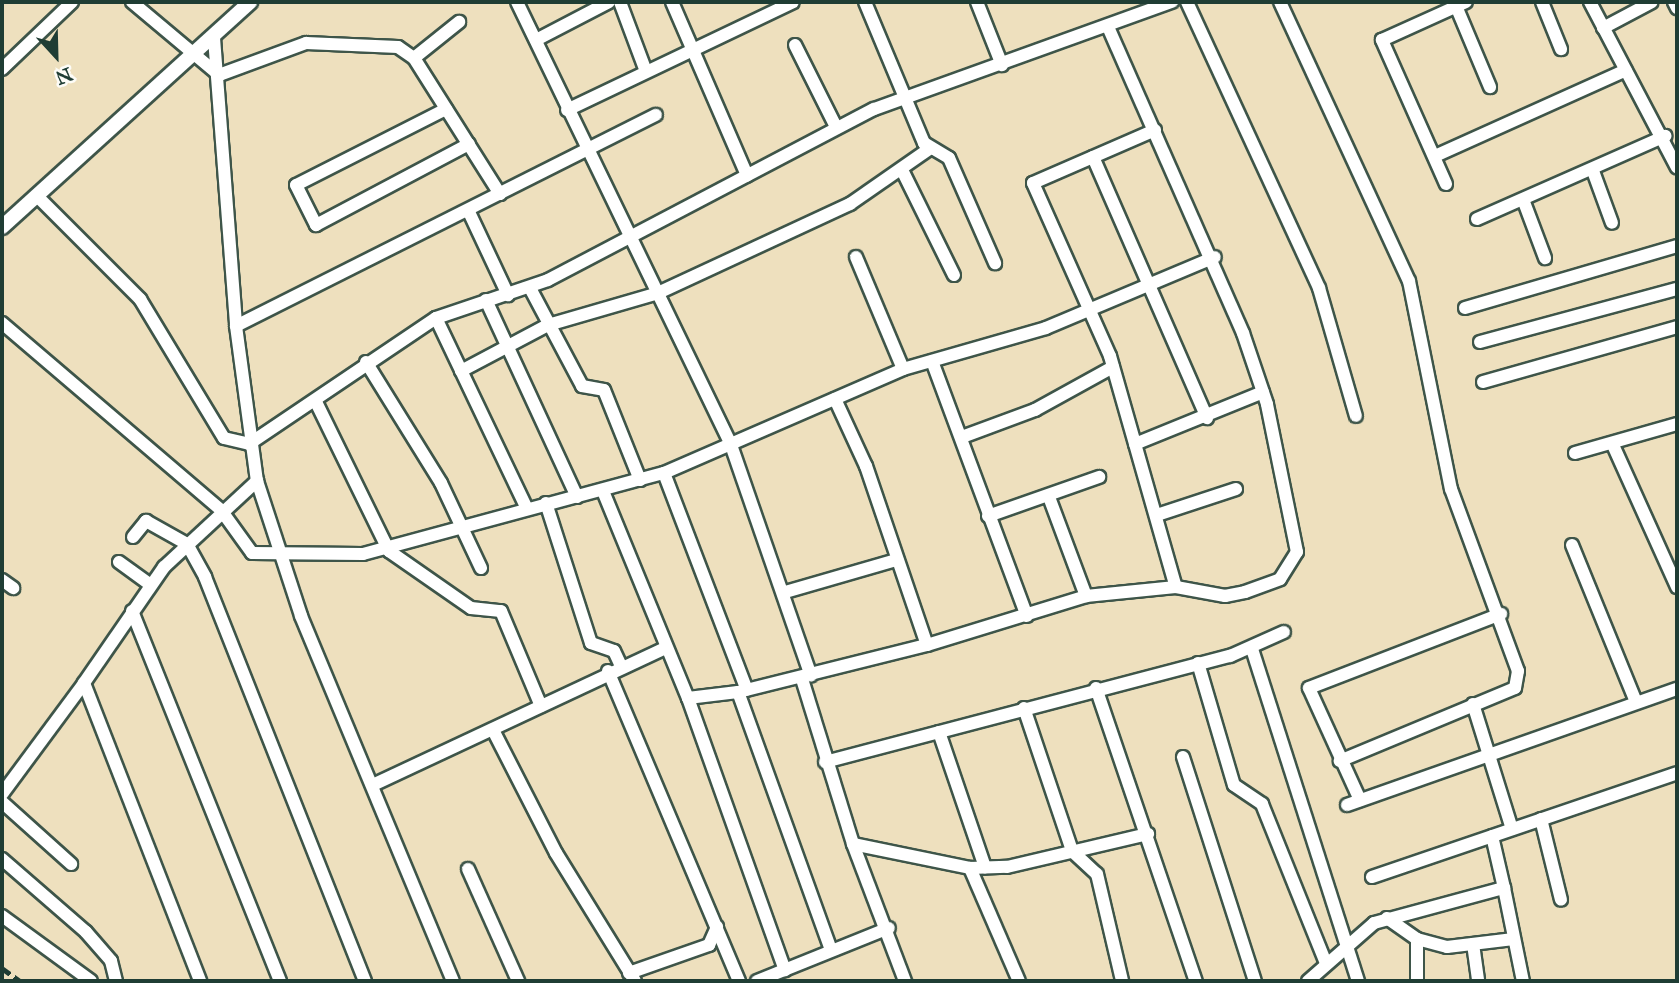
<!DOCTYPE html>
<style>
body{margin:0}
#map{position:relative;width:1679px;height:983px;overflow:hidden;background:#eee0be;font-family:"IM FELL Great Primer",serif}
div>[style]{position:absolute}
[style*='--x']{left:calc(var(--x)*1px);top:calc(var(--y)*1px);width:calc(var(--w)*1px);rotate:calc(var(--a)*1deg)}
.roads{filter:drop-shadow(2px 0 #3e5549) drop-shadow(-2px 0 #3e5549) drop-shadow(0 2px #3e5549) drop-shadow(0 -2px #3e5549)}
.minor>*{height:12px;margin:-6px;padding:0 6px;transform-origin:6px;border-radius:6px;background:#fff}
.tertiary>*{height:14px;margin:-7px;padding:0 7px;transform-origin:7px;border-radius:7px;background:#fff}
.rail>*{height:4.5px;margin-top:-2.25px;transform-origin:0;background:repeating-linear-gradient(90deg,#1f3d34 0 10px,transparent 0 15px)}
span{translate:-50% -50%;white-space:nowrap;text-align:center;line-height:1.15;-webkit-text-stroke:5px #fdfcf7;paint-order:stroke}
.frame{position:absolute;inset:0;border:4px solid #1f3d34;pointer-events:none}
.north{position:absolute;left:21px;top:21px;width:70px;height:70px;-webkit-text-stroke:5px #fdfcf7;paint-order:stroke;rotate:158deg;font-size:19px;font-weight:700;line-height:28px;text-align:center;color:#1f3d34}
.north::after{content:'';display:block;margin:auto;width:24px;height:32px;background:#1f3d34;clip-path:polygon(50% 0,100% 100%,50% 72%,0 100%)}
</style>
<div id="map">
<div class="roads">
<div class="minor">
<div style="--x:132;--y:2;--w:114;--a:40"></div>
<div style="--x:219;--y:75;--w:93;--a:-20.2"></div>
<div style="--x:306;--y:43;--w:92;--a:2.5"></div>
<div style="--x:398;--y:47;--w:19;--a:35"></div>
<div style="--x:414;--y:58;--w:161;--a:57.7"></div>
<div style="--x:517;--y:2;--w:492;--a:64.2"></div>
<div style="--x:731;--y:445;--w:244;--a:70.9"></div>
<div style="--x:620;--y:2;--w:72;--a:69.5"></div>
<div style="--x:672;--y:2;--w:189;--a:66.6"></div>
<div style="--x:865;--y:2;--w:153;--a:67.3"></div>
<div style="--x:924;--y:143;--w:29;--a:31"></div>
<div style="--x:949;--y:158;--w:115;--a:66.3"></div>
<div style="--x:977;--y:2;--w:68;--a:68.4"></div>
<div style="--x:1187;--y:2;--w:315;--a:65.2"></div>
<div style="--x:1319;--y:288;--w:133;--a:73.9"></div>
<div style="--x:1280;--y:2;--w:307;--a:65.2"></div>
<div style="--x:1409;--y:281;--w:212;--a:78.6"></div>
<div style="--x:1451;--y:489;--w:194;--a:69.8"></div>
<div style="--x:1518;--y:671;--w:17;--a:100"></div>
<div style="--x:1515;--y:688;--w:190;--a:157.4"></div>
<div style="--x:1542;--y:2;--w:51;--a:68"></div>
<div style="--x:1590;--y:2;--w:187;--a:62.3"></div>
<div style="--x:1674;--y:2;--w:7;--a:63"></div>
<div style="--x:1456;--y:6;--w:88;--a:67.2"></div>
<div style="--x:1603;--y:28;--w:55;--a:-28"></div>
<div style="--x:214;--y:38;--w:289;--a:85.6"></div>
<div style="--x:236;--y:326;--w:156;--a:82.3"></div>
<div style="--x:257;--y:481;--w:142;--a:71.9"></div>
<div style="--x:301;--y:616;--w:395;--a:67.4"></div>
<div style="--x:536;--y:40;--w:82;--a:-27.5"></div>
<div style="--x:795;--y:45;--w:92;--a:63.4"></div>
<div style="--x:414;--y:58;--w:58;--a:-38.7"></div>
<div style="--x:2;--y:69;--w:97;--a:-43.7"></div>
<div style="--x:446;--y:109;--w:168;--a:153.1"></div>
<div style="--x:296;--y:185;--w:45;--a:63.4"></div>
<div style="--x:316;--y:225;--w:173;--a:-27.9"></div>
<div style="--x:567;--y:110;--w:250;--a:-25.5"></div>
<div style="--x:1155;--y:130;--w:133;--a:156.5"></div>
<div style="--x:1033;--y:183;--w:189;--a:66"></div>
<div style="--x:1110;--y:356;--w:240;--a:74.1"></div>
<div style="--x:1435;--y:156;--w:209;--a:-24.2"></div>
<div style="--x:1093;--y:157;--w:285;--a:66.4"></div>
<div style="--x:1593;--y:171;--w:55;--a:69.9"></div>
<div style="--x:903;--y:172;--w:115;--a:63.7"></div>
<div style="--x:1446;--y:184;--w:158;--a:-114"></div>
<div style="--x:1382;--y:40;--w:92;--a:-24.3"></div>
<div style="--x:37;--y:196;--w:146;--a:45"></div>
<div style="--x:140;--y:299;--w:162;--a:58.9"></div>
<div style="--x:224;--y:438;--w:26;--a:13"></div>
<div style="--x:249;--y:444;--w:225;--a:-34"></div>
<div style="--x:436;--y:318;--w:118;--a:-18.7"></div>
<div style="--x:548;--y:280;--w:368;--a:-27.7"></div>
<div style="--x:874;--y:109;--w:317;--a:-19.8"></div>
<div style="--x:1524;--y:202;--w:60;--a:69.4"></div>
<div style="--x:469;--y:212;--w:92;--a:64.8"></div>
<div style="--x:1477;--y:219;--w:206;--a:-23.8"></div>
<div style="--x:856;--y:257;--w:121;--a:67.2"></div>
<div style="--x:530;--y:288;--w:111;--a:62"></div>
<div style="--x:582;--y:386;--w:22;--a:10"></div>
<div style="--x:604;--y:390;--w:97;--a:68.2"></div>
<div style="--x:486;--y:300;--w:217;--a:65.2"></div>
<div style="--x:1465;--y:308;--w:221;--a:-16.3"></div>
<div style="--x:436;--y:318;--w:209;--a:64.5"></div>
<div style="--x:2;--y:323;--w:288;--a:40.5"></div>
<div style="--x:221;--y:510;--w:53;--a:54.2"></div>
<div style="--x:252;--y:553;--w:111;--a:0.5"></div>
<div style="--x:363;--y:554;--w:312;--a:-15.1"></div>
<div style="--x:664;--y:473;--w:261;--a:-23.5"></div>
<div style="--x:903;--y:369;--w:149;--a:-16"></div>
<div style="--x:1046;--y:328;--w:183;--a:-22.8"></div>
<div style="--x:236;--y:326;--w:470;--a:-26.7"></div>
<div style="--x:1480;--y:342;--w:204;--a:-15.1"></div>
<div style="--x:932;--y:361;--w:272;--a:69.6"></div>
<div style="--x:366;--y:362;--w:142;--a:58.2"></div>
<div style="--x:441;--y:483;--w:94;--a:64.8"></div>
<div style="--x:461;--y:371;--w:98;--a:-27.9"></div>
<div style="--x:548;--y:325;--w:115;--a:-16.2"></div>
<div style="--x:658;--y:293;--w:212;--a:-24.9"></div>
<div style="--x:850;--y:204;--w:96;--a:-34.8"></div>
<div style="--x:1483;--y:382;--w:202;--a:-15.8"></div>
<div style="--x:835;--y:399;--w:74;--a:65.2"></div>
<div style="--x:866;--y:466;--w:189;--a:71.2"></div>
<div style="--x:317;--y:404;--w:164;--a:63.9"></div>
<div style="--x:389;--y:551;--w:100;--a:34.8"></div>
<div style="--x:471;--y:608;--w:30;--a:6"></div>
<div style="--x:501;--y:611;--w:103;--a:67.2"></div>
<div style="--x:962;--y:437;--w:78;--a:-20.3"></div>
<div style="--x:1035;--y:410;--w:89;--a:-28.9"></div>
<div style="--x:1135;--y:444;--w:138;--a:-22.1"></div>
<div style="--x:1613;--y:445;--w:156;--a:65.7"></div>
<div style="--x:1575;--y:453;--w:106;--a:-15.9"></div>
<div style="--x:664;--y:473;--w:232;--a:69.1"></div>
<div style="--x:603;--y:491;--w:224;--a:67.7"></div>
<div style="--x:688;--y:698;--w:50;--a:-6.8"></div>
<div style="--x:1049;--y:497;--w:106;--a:69.5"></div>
<div style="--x:546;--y:503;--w:147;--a:72.2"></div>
<div style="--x:591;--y:643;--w:24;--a:19"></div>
<div style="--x:614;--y:651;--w:17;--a:65"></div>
<div style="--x:1160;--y:514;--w:80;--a:-18.2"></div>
<div style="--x:988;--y:516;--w:118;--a:-19.4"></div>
<div style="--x:133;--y:537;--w:21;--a:-51"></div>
<div style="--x:146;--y:521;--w:47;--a:29.3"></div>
<div style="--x:187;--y:544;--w:38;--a:61"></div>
<div style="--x:205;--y:577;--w:435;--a:68.4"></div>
<div style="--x:1572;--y:545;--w:170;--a:67.8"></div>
<div style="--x:119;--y:562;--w:39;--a:36"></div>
<div style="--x:2;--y:580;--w:14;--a:36"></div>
<div style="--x:785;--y:592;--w:116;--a:-16.1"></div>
<div style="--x:132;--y:611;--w:399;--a:68.2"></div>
<div style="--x:1252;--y:649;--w:349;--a:72.3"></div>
<div style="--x:1198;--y:663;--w:127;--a:73.6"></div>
<div style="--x:1234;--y:785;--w:34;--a:34"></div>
<div style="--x:1262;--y:804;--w:171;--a:68.1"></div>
<div style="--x:608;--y:671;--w:337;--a:67.1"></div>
<div style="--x:802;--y:679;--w:173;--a:72.8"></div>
<div style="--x:853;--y:844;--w:147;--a:69.2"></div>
<div style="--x:84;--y:683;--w:141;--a:-55.4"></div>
<div style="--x:164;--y:567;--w:127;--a:-42.8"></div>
<div style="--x:1096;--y:688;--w:310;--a:71.2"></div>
<div style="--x:688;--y:698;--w:289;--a:70.4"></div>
<div style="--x:1473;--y:704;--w:131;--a:72.7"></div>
<div style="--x:1024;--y:708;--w:151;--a:71.4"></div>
<div style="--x:1072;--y:851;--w:34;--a:43"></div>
<div style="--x:1097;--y:874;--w:110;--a:76.8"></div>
<div style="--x:493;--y:730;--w:138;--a:62.9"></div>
<div style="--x:556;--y:853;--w:150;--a:58.3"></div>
<div style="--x:939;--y:732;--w:143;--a:71.2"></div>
<div style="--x:1183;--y:757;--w:235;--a:72.2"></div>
<div style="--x:825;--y:762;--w:419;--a:-14.7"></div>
<div style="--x:1230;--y:656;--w:59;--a:-24"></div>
<div style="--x:375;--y:784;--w:320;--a:-25.1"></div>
<div style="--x:2;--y:794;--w:138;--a:-53.5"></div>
<div style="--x:84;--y:683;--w:320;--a:68.7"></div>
<div style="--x:1360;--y:800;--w:123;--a:-114.5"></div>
<div style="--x:1309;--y:688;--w:206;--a:-21.1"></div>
<div style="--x:2;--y:802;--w:93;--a:41.9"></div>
<div style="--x:1347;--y:805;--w:350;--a:-19.4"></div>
<div style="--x:1541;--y:819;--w:83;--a:76.1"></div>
<div style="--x:1492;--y:836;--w:53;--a:77"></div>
<div style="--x:853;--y:844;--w:119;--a:11.6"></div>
<div style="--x:970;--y:868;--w:37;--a:-2"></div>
<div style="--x:1007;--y:867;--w:145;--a:-13.2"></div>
<div style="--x:2;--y:859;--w:111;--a:41"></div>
<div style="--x:86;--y:932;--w:38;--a:49"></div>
<div style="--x:111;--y:961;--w:21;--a:76"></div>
<div style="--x:970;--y:868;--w:123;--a:66.6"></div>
<div style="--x:468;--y:869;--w:123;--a:65.9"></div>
<div style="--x:1372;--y:877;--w:322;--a:-18.8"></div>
<div style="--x:2;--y:916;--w:110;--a:36.1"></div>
<div style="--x:1387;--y:918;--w:37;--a:35"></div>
<div style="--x:1417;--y:939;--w:31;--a:15"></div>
<div style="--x:1447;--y:947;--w:67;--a:-6.8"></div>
<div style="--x:1473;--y:944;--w:37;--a:82"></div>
<div style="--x:831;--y:950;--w:274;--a:-109.8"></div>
<div style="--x:738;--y:692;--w:195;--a:-14"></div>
<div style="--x:927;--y:645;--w:166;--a:-17.1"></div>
<div style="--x:1086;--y:596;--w:90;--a:-5.7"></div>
<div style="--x:1176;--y:587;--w:50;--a:10.4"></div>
<div style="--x:1225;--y:596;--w:20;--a:-11"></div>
<div style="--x:1245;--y:592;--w:37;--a:-20"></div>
<div style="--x:1280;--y:579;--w:32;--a:-58"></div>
<div style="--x:1297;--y:552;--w:151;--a:-101.5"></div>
<div style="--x:1267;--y:404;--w:75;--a:-108.7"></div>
<div style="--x:1243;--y:333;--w:334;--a:-113.8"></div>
<div style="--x:629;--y:973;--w:85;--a:-19.3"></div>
<div style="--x:709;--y:945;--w:20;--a:-66"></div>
<div style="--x:757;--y:981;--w:142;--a:-21.9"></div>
<div style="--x:1308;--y:981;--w:88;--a:-41.3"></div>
<div style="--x:1374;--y:923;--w:135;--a:-15.1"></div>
<div style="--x:1504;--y:888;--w:95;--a:78.5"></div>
<div style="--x:1417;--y:981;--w:42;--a:-90"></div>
</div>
<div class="tertiary">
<div style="--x:2;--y:227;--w:335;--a:-42.2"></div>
</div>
</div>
<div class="rail">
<div style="--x:2;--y:968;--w:22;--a:36"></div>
</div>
<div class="frame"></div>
<div class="north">N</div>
</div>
